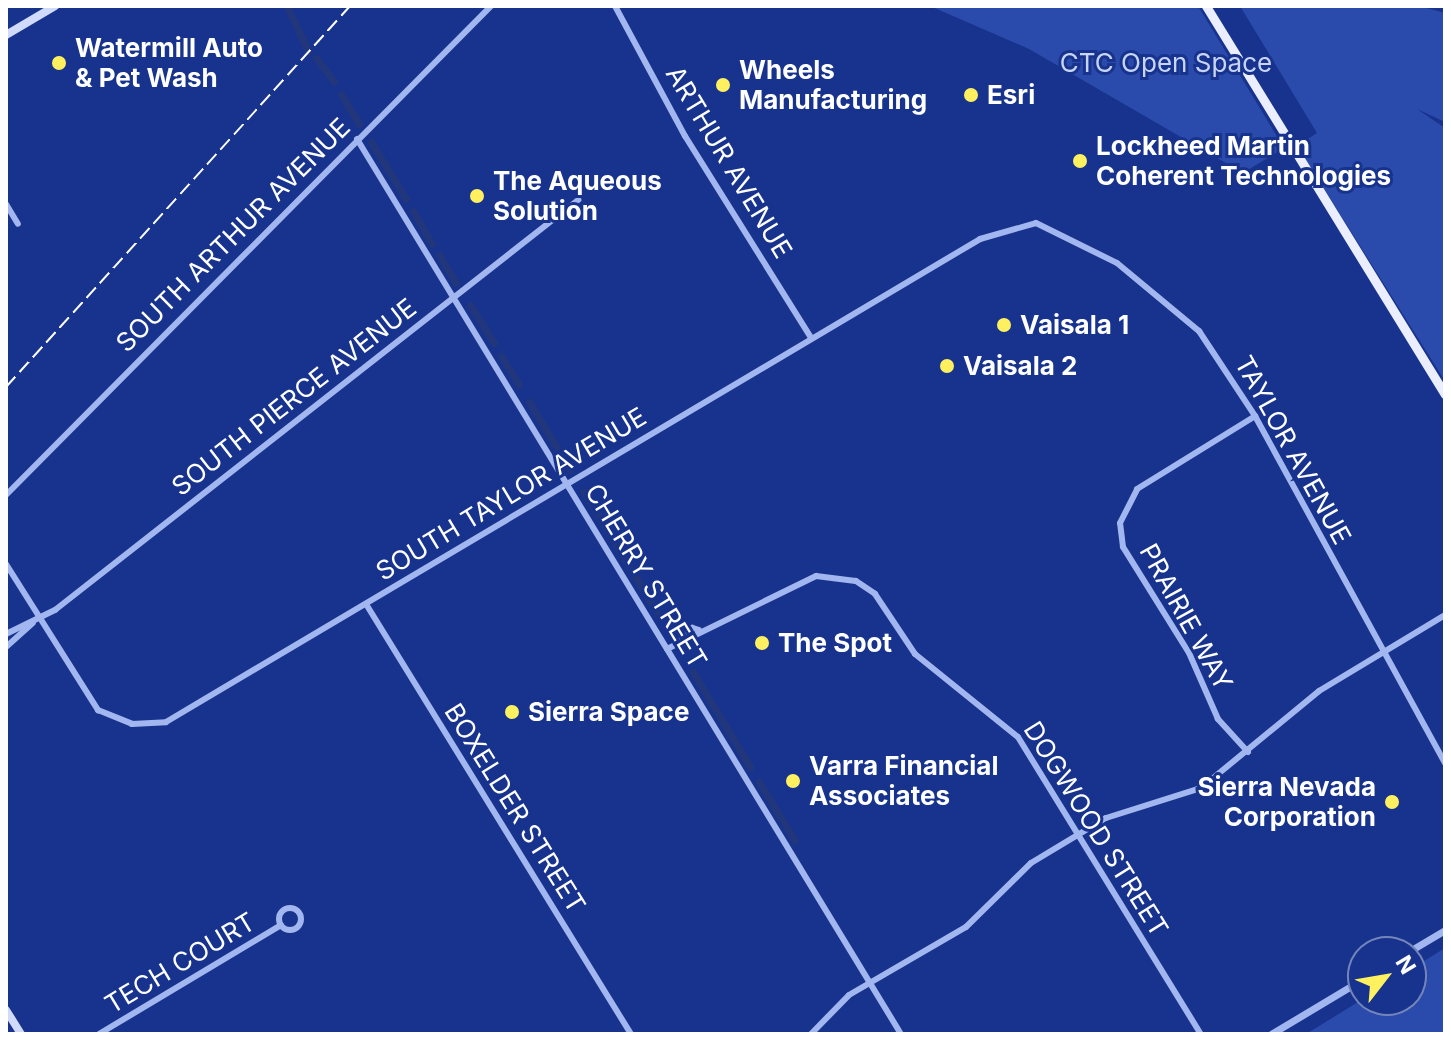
<!DOCTYPE html>
<style>
body{margin:0}
#map{position:relative;width:1451px;height:1040px;overflow:hidden;background:#17338d;font-family:Inter,sans-serif}
div>[style]{position:absolute}
[style*='--x']{left:calc(var(--x)*1px);top:calc(var(--y)*1px);width:calc(var(--w)*1px);rotate:calc(var(--a)*1deg)}
.green>*{inset:0;background:#2a4bab}
.canal>*{height:7px;margin:-3.5px;padding:0 3.5px;transform-origin:3.5px;border-radius:3.5px;background:#22377b}
.minor>*{height:6px;margin:-3px;padding:0 3px;transform-origin:3px;border-radius:3px;background:#a2b6ef}
.minor>.ring{margin:-3px;padding:0;box-sizing:content-box;background:none;border:6px solid #a2b6ef;border-radius:50%}
.tertiary>*{height:7px;margin:-3.5px;padding:0 3.5px;transform-origin:3.5px;border-radius:3.5px;background:#a2b6ef}
.secondary>*{height:8px;margin:-4px;padding:0 4px;transform-origin:4px;border-radius:4px;background:#d0dafa}
.primary>*{height:9px;margin:-4.5px;padding:0 4.5px;transform-origin:4.5px;border-radius:4.5px;background:#eaeeff}
.rail>*{height:2px;margin-top:-1px;transform-origin:0;background:repeating-linear-gradient(90deg,#fff 0 14px,transparent 0 20px)}
.dots>*{width:22px;height:22px;translate:-50% -50%;box-sizing:border-box;border:4px solid #17338d;border-radius:50%}
span{translate:-50% -50%;white-space:nowrap;text-align:center;line-height:1.15;-webkit-text-stroke:6px #17338d;paint-order:stroke}
.poi-label{font-size:26px;color:#fff;font-weight:700}
.left{translate:0 -50%;text-align:left}
.right{translate:-100% -50%;text-align:right}
.park-label{font-size:26px;color:#c8d5fb}
.street-label{font-size:26px;color:#fff}
.frame{position:absolute;inset:0;border:8px solid #fff;pointer-events:none}
.north{position:absolute;left:1347px;top:936px;width:80px;height:80px;box-sizing:border-box;background:#17338d;border:2px solid #7485bb;border-radius:50%;rotate:59deg;font-size:22px;font-weight:700;line-height:32px;text-align:center;color:#fff}
.north::after{content:'';display:block;margin:auto;width:28px;height:36px;background:#fff060;clip-path:polygon(50% 0,100% 100%,50% 72%,0 100%)}
</style>
<div id="map">
<div class="green">
<div style="clip-path:polygon(930px 6px,1198px 6px,1284px 148px,1243px 173px,1029px 49px)"></div>
<div style="clip-path:polygon(1240px 6px,1419px 6px,1445px 13px,1445px 122px,1417px 109px,1445px 128px,1445px 381px,1297px 146px,1317px 133px)"></div>
<div style="clip-path:polygon(1445px 948px,1445px 1034px,1306px 1034px,1363px 999px,1411px 1000px,1411px 969px)"></div>
</div>
<div class="canal">
<div style="--x:287;--y:6;--w:50;--a:65"></div>
<div style="--x:316;--y:58;--w:30;--a:53"></div>
<div style="--x:341;--y:94;--w:35;--a:59"></div>
<div style="--x:371;--y:142;--w:67;--a:58.4"></div>
<div style="--x:413;--y:211;--w:38;--a:60"></div>
<div style="--x:439;--y:255;--w:33;--a:59"></div>
<div style="--x:470;--y:305;--w:45;--a:57.7"></div>
<div style="--x:501;--y:356;--w:34;--a:58"></div>
<div style="--x:529;--y:402;--w:79;--a:58.5"></div>
<div style="--x:584;--y:492;--w:143;--a:58.8"></div>
<div style="--x:693;--y:672;--w:111;--a:59"></div>
<div style="--x:759;--y:782;--w:69;--a:58.6"></div>
</div>
<div class="minor">
<div style="--x:615;--y:6;--w:148;--a:61.7"></div>
<div style="--x:685;--y:136;--w:238;--a:58"></div>
<div style="--x:357;--y:139;--w:1047;--a:58.71"></div>
<div style="--x:6;--y:204;--w:23;--a:59"></div>
<div style="--x:6;--y:495;--w:689;--a:-45.24"></div>
<div style="--x:6;--y:564;--w:173;--a:57.8"></div>
<div style="--x:98;--y:710;--w:37;--a:22"></div>
<div style="--x:132;--y:724;--w:34;--a:-3"></div>
<div style="--x:166;--y:722;--w:947;--a:-30.68"></div>
<div style="--x:980;--y:239;--w:58;--a:-15.9"></div>
<div style="--x:1036;--y:223;--w:90;--a:26.3"></div>
<div style="--x:1117;--y:263;--w:107;--a:39.7"></div>
<div style="--x:1199;--y:331;--w:102;--a:56.6"></div>
<div style="--x:1255;--y:416;--w:396;--a:61.3"></div>
<div style="--x:366;--y:604;--w:505;--a:58.36"></div>
<div style="--x:6;--y:634;--w:55;--a:-26.1"></div>
<div style="--x:55;--y:610;--w:665;--a:-38.09"></div>
<div style="--x:678;--y:643;--w:21;--a:-47"></div>
<div style="--x:692;--y:628;--w:7;--a:16"></div>
<div style="--x:6;--y:647;--w:36;--a:-42"></div>
<div style="--x:667;--y:649;--w:166;--a:-26.1"></div>
<div style="--x:816;--y:576;--w:40;--a:7.1"></div>
<div style="--x:856;--y:581;--w:23;--a:34"></div>
<div style="--x:875;--y:594;--w:72;--a:56.3"></div>
<div style="--x:915;--y:654;--w:132;--a:38.9"></div>
<div style="--x:1018;--y:737;--w:349;--a:58.4"></div>
<div style="--x:1248;--y:752;--w:45;--a:-132.3"></div>
<div style="--x:1218;--y:719;--w:72;--a:-113.7"></div>
<div style="--x:1189;--y:653;--w:125;--a:-121.9"></div>
<div style="--x:1123;--y:547;--w:24;--a:-97"></div>
<div style="--x:1120;--y:523;--w:38;--a:-63"></div>
<div style="--x:1137;--y:489;--w:139;--a:-31.7"></div>
<div class="ring" style="left:279px;top:908px;width:16px;height:16px"></div>
<div style="--x:99;--y:1034;--w:212;--a:-30.9"></div>
<div style="--x:811;--y:1034;--w:54;--a:-45.7"></div>
<div style="--x:849;--y:995;--w:135;--a:-30.2"></div>
<div style="--x:966;--y:927;--w:91;--a:-44.6"></div>
<div style="--x:1031;--y:863;--w:87;--a:-31"></div>
<div style="--x:1106;--y:818;--w:100;--a:-17.5"></div>
<div style="--x:1201;--y:788;--w:153;--a:-39.4"></div>
<div style="--x:1319;--y:691;--w:147;--a:-31.1"></div>
</div>
<div class="tertiary">
<div style="--x:1408;--y:952;--w:43;--a:-30.7"></div>
<div style="--x:1271;--y:1034;--w:107;--a:-30.9"></div>
</div>
<div class="secondary">
<div style="--x:6;--y:35;--w:57;--a:-30.6"></div>
<div style="--x:6;--y:1010;--w:28;--a:58"></div>
</div>
<div class="primary">
<div style="--x:1206;--y:6;--w:456;--a:58.4"></div>
</div>
<div class="rail">
<div style="--x:6;--y:387;--w:513;--a:-47.92"></div>
</div>
<div class="dots">
<div style="left:59px;top:63px;background:#fff060"></div>
<div style="left:723px;top:85px;background:#fff060"></div>
<div style="left:971px;top:95px;background:#fff060"></div>
<div style="left:1080px;top:161px;background:#fff060"></div>
<div style="left:477px;top:196px;background:#fff060"></div>
<div style="left:1004px;top:325px;background:#fff060"></div>
<div style="left:947px;top:366px;background:#fff060"></div>
<div style="left:762px;top:643px;background:#fff060"></div>
<div style="left:512px;top:712px;background:#fff060"></div>
<div style="left:793px;top:781px;background:#fff060"></div>
<div style="left:1392px;top:802px;background:#fff060"></div>
</div>
<div class="poi-label">
<span class="left" style="left:75px;top:63px">Watermill Auto<br>&amp; Pet Wash</span>
<span class="left" style="left:739px;top:85px">Wheels<br>Manufacturing</span>
<span class="left" style="left:987px;top:95px">Esri</span>
<span class="left" style="left:1096px;top:161px">Lockheed Martin<br>Coherent Technologies</span>
<span class="left" style="left:493px;top:196px">The Aqueous<br>Solution</span>
<span class="left" style="left:1020px;top:325px">Vaisala 1</span>
<span class="left" style="left:963px;top:366px">Vaisala 2</span>
<span class="left" style="left:778px;top:643px">The Spot</span>
<span class="left" style="left:528px;top:712px">Sierra Space</span>
<span class="left" style="left:809px;top:781px">Varra Financial<br>Associates</span>
<span class="right" style="left:1376px;top:802px">Sierra Nevada<br>Corporation</span>
</div>
<div class="park-label">
<span style="left:1166px;top:63px">CTC Open Space</span>
</div>
<div class="street-label">
<span style="left:729px;top:162px;rotate:59deg">ARTHUR AVENUE</span>
<span style="left:233px;top:235px;rotate:-45deg">SOUTH ARTHUR AVENUE</span>
<span style="left:294px;top:397px;rotate:-38deg">SOUTH PIERCE AVENUE</span>
<span style="left:1293px;top:450px;rotate:61deg">TAYLOR AVENUE</span>
<span style="left:511px;top:494px;rotate:-31deg">SOUTH TAYLOR AVENUE</span>
<span style="left:646px;top:576px;rotate:59deg">CHERRY STREET</span>
<span style="left:1186px;top:617px;rotate:61deg">PRAIRIE WAY</span>
<span style="left:515px;top:808px;rotate:58deg">BOXELDER STREET</span>
<span style="left:1096px;top:829px;rotate:58deg">DOGWOOD STREET</span>
<span style="left:180px;top:963px;rotate:-31deg">TECH COURT</span>
</div>
<div class="frame"></div>
<div class="north">N</div>
</div>
